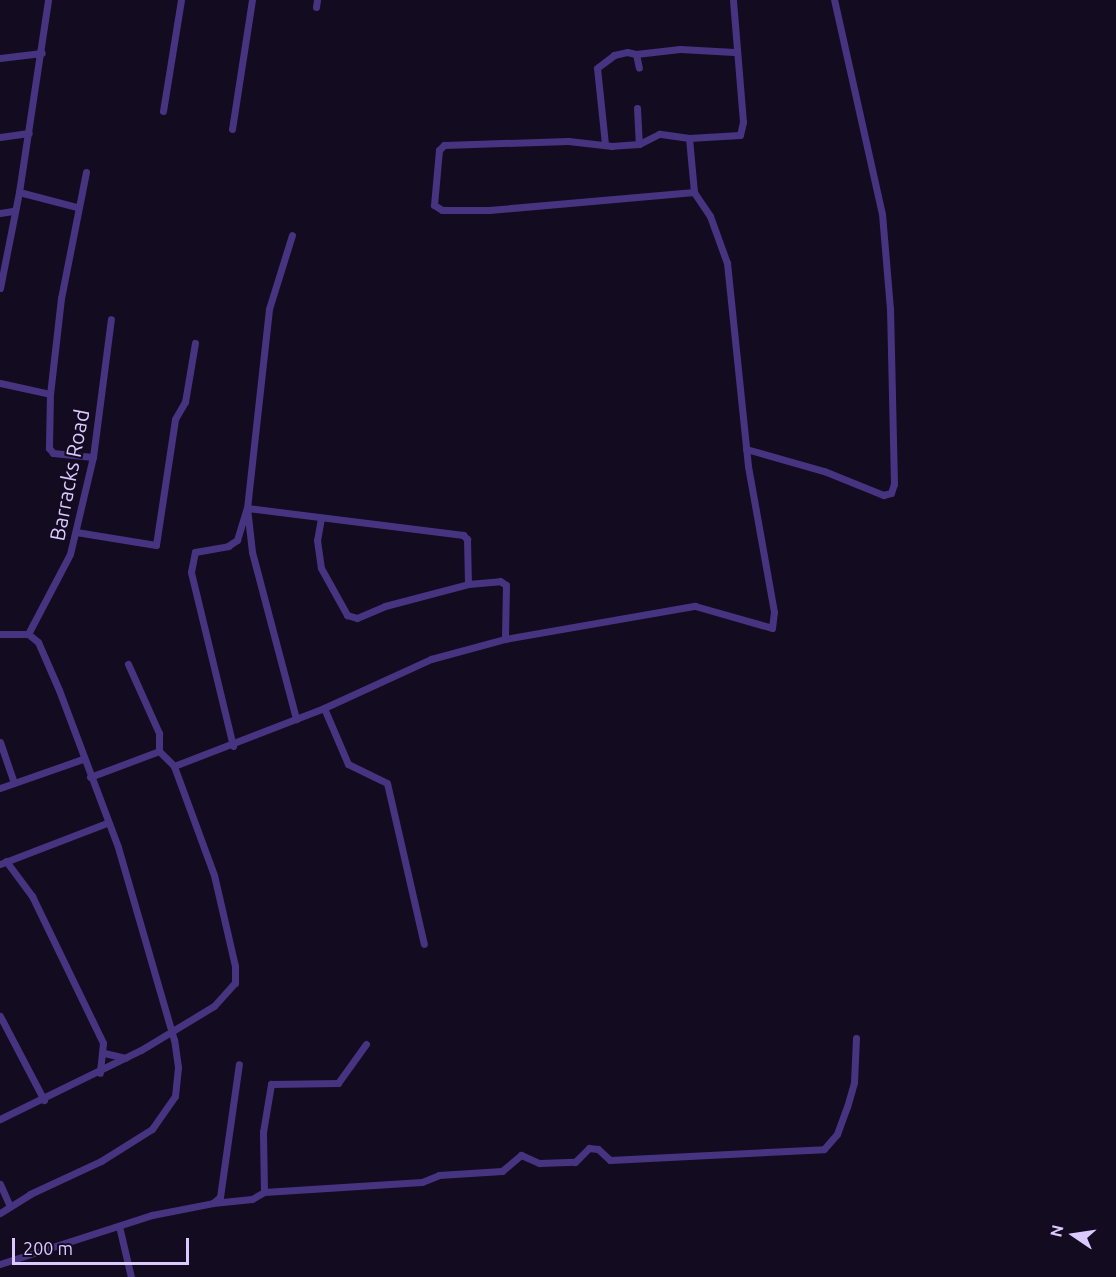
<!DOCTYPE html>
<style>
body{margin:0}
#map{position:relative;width:1116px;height:1277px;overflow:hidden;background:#130b20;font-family:Ubuntu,sans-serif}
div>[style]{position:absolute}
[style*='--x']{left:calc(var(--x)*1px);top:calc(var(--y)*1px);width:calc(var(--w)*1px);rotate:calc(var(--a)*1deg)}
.street>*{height:7px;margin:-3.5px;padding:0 3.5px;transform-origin:3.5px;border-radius:3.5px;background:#463481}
span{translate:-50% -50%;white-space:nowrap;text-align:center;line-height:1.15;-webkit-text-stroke:4.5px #130b20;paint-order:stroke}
.street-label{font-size:21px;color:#dbcaff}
.north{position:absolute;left:1044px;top:1205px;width:60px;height:60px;-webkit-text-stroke:4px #130b20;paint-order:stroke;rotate:283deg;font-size:16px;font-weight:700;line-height:24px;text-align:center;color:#dbcaff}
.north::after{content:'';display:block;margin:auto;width:21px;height:27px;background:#dbcaff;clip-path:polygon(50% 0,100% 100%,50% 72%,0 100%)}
.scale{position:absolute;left:12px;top:1238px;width:177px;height:27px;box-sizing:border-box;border:3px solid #dbcaff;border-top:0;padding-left:8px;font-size:18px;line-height:21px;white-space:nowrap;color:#dbcaff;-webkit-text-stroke:4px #130b20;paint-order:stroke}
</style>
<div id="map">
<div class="street">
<div style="--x:316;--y:7;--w:7;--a:-82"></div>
<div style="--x:636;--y:54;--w:44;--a:-6.5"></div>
<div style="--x:680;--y:49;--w:54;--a:3.2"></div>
<div style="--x:0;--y:58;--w:42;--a:-6.8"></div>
<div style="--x:637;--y:108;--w:36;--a:87"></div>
<div style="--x:163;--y:111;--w:112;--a:-80.8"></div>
<div style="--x:232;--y:129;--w:131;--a:-81.2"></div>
<div style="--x:0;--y:137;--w:29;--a:-8"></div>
<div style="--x:689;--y:138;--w:51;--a:-3.4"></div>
<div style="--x:740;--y:135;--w:13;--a:-77"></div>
<div style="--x:743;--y:122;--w:122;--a:-94.7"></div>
<div style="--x:605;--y:144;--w:76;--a:-96"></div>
<div style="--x:597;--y:68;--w:21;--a:-37"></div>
<div style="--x:614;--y:55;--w:13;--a:-13"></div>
<div style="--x:627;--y:52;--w:9;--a:13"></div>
<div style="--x:636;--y:54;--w:14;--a:78"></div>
<div style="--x:86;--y:172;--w:128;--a:101.2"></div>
<div style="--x:61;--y:298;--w:97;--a:96.5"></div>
<div style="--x:50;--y:394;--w:54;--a:91.1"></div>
<div style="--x:49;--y:448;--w:6;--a:51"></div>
<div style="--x:53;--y:453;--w:40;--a:5.7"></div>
<div style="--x:19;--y:192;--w:60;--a:14.5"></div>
<div style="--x:0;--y:213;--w:13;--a:-9"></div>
<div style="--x:292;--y:235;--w:77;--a:107.3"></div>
<div style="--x:269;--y:309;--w:200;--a:96.3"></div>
<div style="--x:247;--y:508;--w:44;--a:83.5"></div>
<div style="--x:252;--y:552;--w:173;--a:75.2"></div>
<div style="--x:0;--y:288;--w:98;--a:-78.8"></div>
<div style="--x:19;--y:192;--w:194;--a:-81.4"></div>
<div style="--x:0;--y:383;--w:51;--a:12.4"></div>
<div style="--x:746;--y:449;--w:81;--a:15.8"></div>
<div style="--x:824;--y:471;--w:64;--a:22.1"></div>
<div style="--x:883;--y:495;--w:8;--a:-14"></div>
<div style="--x:891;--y:493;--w:9;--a:-72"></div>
<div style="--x:894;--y:484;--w:175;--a:-91.3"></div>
<div style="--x:890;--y:309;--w:95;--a:-94.8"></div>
<div style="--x:882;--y:214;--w:219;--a:-102.6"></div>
<div style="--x:321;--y:518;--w:22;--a:100"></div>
<div style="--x:317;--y:540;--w:28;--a:82"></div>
<div style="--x:321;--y:568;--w:54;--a:61"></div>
<div style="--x:347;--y:615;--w:10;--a:17"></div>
<div style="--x:357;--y:618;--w:30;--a:-23"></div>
<div style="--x:385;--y:606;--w:86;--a:-14.8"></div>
<div style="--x:468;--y:584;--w:32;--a:-5"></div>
<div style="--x:500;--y:581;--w:7;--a:34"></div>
<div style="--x:506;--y:585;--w:54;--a:91.1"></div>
<div style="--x:76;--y:532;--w:81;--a:9.2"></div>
<div style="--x:156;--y:545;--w:127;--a:-81.4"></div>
<div style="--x:175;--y:419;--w:20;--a:-60"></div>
<div style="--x:185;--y:402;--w:60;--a:-80.4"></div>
<div style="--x:0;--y:634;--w:28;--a:0"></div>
<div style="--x:28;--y:634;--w:90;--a:-62.3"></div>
<div style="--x:70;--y:554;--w:100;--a:-76.7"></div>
<div style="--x:93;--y:457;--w:139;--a:-82.6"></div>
<div style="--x:128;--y:664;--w:76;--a:65.8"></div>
<div style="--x:159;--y:733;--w:18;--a:90"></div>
<div style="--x:324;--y:708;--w:61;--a:66.8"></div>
<div style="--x:348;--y:764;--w:43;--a:26"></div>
<div style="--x:387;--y:783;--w:165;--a:77.1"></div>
<div style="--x:0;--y:742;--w:43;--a:71.1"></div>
<div style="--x:233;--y:746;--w:179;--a:-103.6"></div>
<div style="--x:191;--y:572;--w:20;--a:-79"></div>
<div style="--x:195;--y:552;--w:34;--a:-10"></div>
<div style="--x:228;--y:546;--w:11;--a:-34"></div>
<div style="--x:237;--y:540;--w:34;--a:-73"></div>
<div style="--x:247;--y:508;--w:218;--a:7.1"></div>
<div style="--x:463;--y:535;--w:6;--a:45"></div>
<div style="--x:467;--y:539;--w:45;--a:88.7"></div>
<div style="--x:90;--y:777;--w:74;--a:-20.6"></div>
<div style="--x:159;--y:751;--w:21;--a:45"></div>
<div style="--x:174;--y:766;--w:161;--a:-21.1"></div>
<div style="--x:324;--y:708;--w:118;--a:-24.6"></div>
<div style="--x:431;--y:659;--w:77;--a:-15.1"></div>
<div style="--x:505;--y:639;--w:193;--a:-9.9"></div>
<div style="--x:695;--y:606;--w:80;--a:15.9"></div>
<div style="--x:772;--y:628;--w:16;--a:-83"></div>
<div style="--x:774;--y:612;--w:148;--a:-100.1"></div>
<div style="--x:748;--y:466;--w:204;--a:-95.9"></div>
<div style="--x:727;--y:263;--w:50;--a:-109.9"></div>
<div style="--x:710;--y:216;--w:29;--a:-124"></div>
<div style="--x:694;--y:192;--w:54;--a:-95.3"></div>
<div style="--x:689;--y:138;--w:30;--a:-172"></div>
<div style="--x:659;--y:134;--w:22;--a:153"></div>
<div style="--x:639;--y:144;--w:27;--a:176"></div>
<div style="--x:612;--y:146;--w:44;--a:-173.5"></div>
<div style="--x:568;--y:141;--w:124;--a:178.2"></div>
<div style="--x:444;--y:145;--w:7;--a:135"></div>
<div style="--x:439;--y:150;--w:55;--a:95.2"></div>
<div style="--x:434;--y:205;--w:9;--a:32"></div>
<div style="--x:442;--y:210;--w:47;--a:0"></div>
<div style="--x:489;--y:210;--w:206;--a:-5"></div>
<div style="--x:0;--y:788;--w:88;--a:-19.3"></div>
<div style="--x:6;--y:861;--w:44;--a:53.4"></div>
<div style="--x:32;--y:896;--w:163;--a:64.2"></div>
<div style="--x:103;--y:1043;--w:30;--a:96"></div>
<div style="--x:0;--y:864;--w:115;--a:-21"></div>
<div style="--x:0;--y:1016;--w:95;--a:62.4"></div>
<div style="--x:104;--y:1053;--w:22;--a:13"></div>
<div style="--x:0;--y:1119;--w:157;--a:-26.1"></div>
<div style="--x:141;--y:1050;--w:85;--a:-31.1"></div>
<div style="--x:214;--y:1006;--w:31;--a:-48"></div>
<div style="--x:235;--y:983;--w:17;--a:-90"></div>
<div style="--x:235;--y:966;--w:93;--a:-103"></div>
<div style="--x:214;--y:875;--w:116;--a:-110.2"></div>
<div style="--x:0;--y:1184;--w:24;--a:66"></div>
<div style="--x:264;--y:1192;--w:158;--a:-3.6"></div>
<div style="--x:422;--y:1182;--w:18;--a:-22"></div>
<div style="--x:439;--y:1175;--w:63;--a:-3.6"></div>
<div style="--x:502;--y:1171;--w:25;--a:-40"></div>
<div style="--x:521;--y:1155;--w:20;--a:24"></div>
<div style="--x:539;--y:1163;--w:36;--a:-2"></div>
<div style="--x:575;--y:1162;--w:20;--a:-45"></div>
<div style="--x:589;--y:1148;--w:9;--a:6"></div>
<div style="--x:598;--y:1149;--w:16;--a:43"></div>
<div style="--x:610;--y:1160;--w:214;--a:-2.9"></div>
<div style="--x:824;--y:1149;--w:20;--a:-49"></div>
<div style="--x:837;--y:1134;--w:29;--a:-70"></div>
<div style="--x:847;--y:1107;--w:26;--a:-74"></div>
<div style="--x:854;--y:1082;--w:44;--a:-87.4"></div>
<div style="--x:213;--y:1203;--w:39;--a:-6"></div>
<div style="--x:252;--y:1199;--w:14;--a:-30"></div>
<div style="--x:264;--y:1192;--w:60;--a:-91"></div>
<div style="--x:263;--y:1132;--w:49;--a:-80.5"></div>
<div style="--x:271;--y:1084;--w:67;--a:-0.9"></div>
<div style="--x:338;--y:1083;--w:48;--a:-54.3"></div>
<div style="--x:0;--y:1213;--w:36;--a:-32"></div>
<div style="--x:30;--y:1194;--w:78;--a:-24.9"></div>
<div style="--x:101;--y:1161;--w:60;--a:-32.1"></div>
<div style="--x:152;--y:1129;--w:40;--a:-55.1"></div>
<div style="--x:175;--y:1096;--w:29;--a:-84"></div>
<div style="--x:178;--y:1067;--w:27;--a:-98"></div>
<div style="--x:174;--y:1040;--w:201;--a:-106.2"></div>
<div style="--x:118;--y:847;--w:168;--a:-110.6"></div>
<div style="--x:59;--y:690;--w:52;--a:-113.6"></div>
<div style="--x:38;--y:642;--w:13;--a:-141"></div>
<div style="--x:119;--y:1226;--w:52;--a:76.8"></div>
<div style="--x:0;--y:1264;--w:160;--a:-17.9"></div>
<div style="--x:152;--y:1215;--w:62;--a:-11.1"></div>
<div style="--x:213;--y:1203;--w:9;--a:-41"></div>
<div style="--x:220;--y:1197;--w:134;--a:-81.9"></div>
</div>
<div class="street-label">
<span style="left:69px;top:475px;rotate:-79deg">Barracks Road</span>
</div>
<div class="north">N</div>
<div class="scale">200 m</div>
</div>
